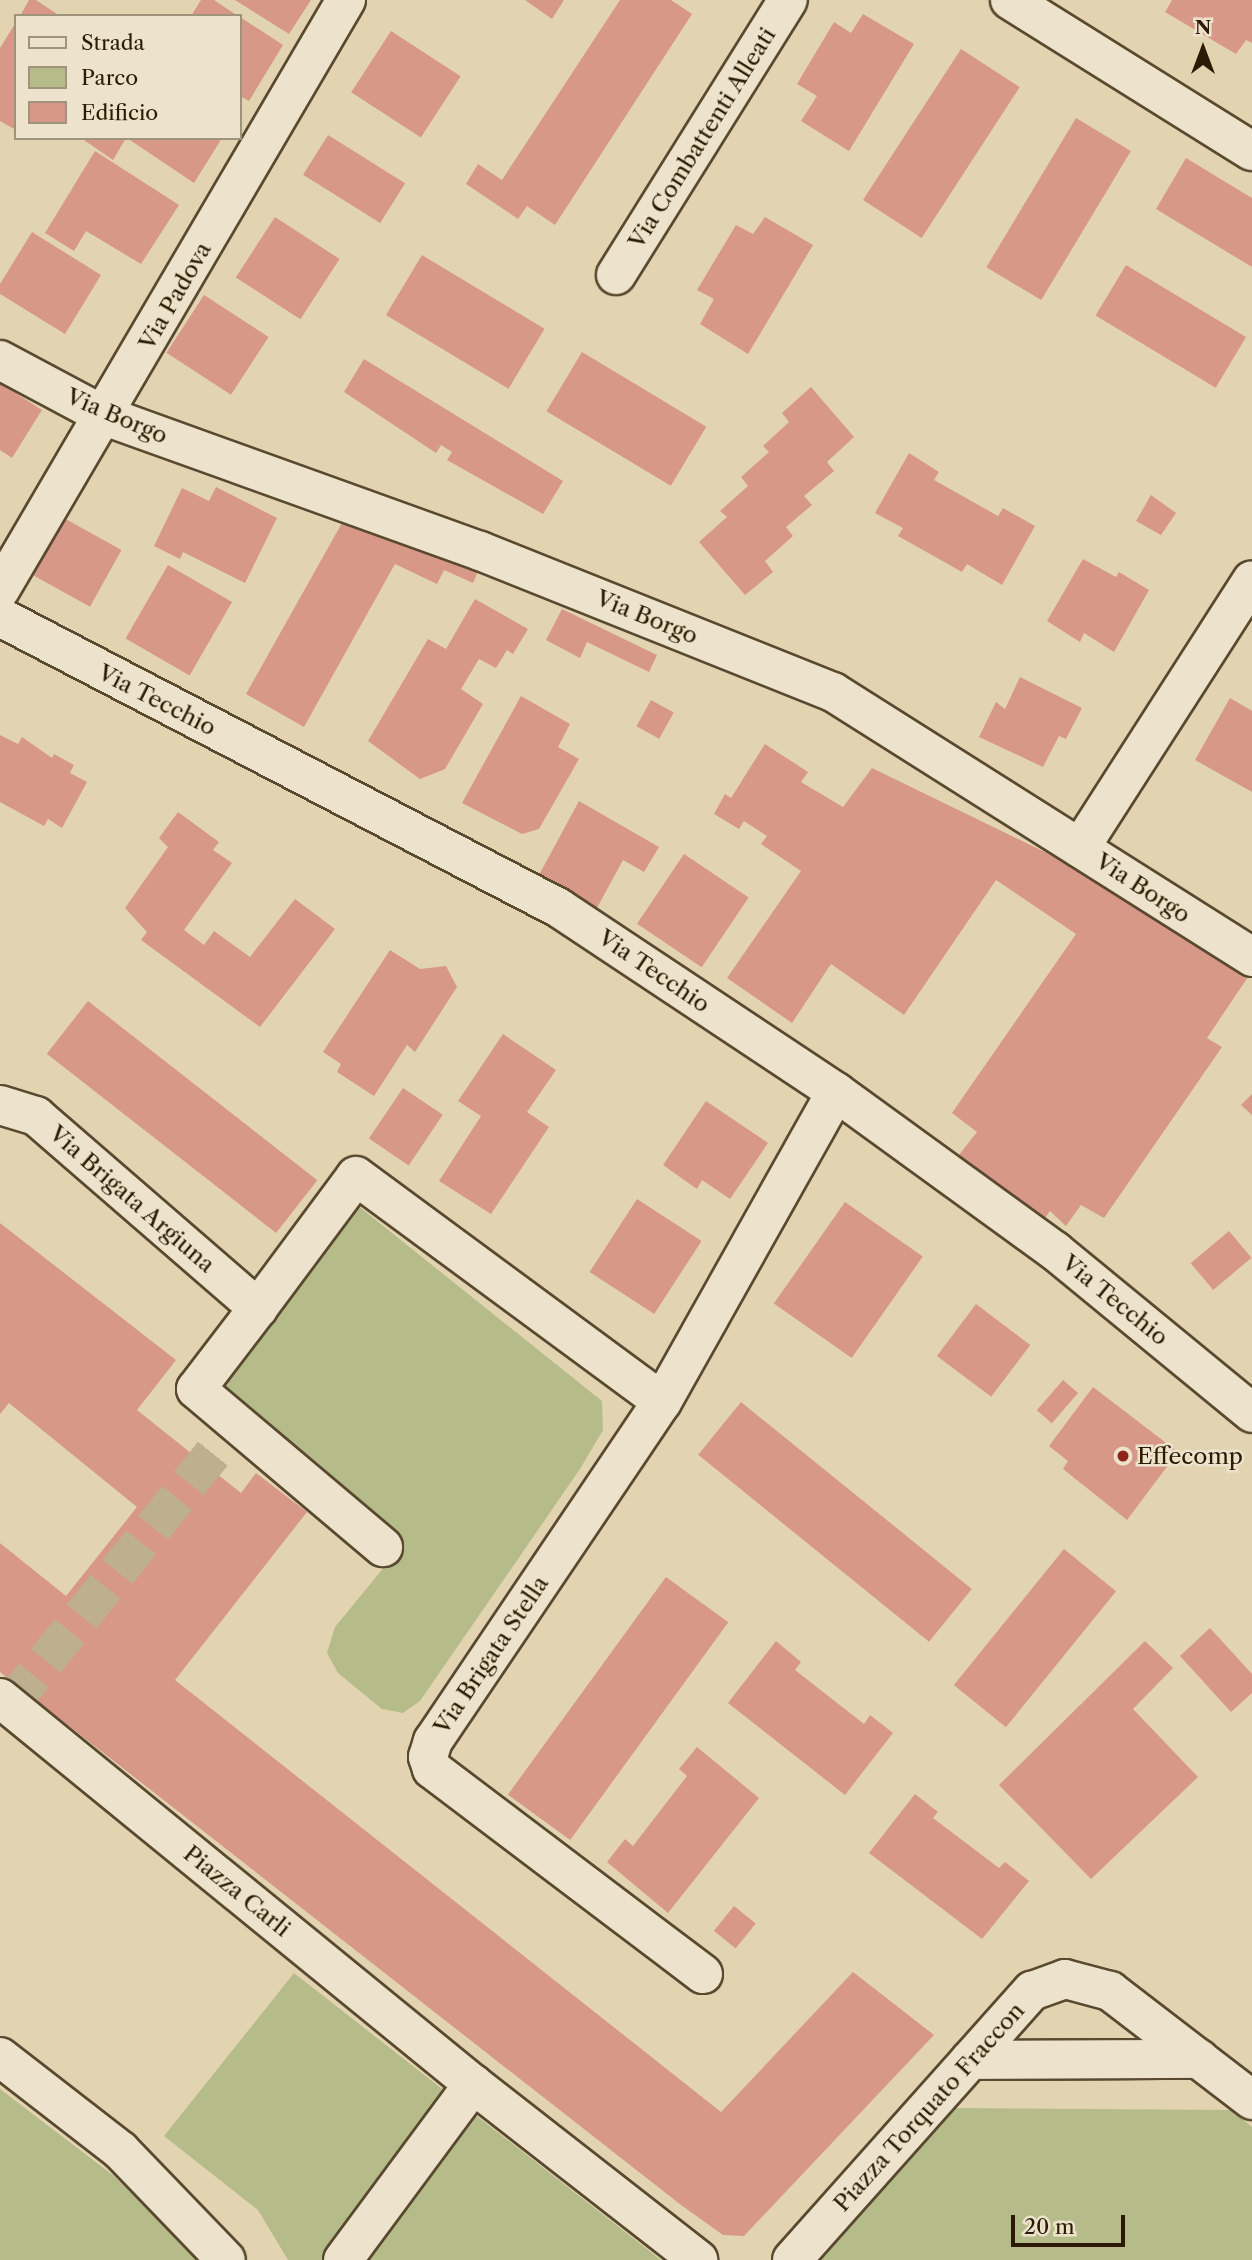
<!DOCTYPE html>
<style>
body{margin:0}
#map{position:relative;width:1252px;height:2260px;overflow:hidden;background:#e3d4b1;font-family:"Libre Caslon Text",serif}
div>[style]{position:absolute}
[style*='--x']{left:calc(var(--x)*1px);top:calc(var(--y)*1px);width:calc(var(--w)*1px);rotate:calc(var(--a)*1deg)}
.green>*{inset:0;background:#b5bc8a}
.building>*{inset:0;background:#d79888;transform-origin:0 0}
.minor-tunnel>*{height:38px;margin-top:-19px;transform-origin:0;background:repeating-linear-gradient(90deg,#beaf8e 0 38px,transparent 0 57px)}
.roads{filter:drop-shadow(2px 0 #59492f) drop-shadow(-2px 0 #59492f) drop-shadow(0 2px #59492f) drop-shadow(0 -2px #59492f)}
.minor>*{height:38px;margin:-19px;padding:0 19px;transform-origin:19px;border-radius:19px;background:#ede3cc}
.dots>*{width:19px;height:19px;translate:-50% -50%;box-sizing:border-box;border:4px solid #ede3cc;border-radius:50%}
span{translate:-50% -50%;white-space:nowrap;text-align:center;line-height:1.15;-webkit-text-stroke:5px #ede3cc;paint-order:stroke}
.street-label{font-size:23px;color:#2b1b04}
.poi-label{font-size:23px;color:#2b1b04}
.left{translate:0 -50%;text-align:left}
.legend{position:absolute;left:14px;top:14px;width:228px;height:126px;box-sizing:border-box;background:#ede3cc;border:2px solid #9f937c;margin:0;padding:9px 12px;list-style:none;font-size:21px;color:#2b1b04}
.legend li{display:flex;align-items:center;gap:14px;height:35px}
.legend b{width:35px;border:2px solid #9f937c}
.north{position:absolute;left:1168px;top:14px;width:70px;height:70px;-webkit-text-stroke:5px #ede3cc;paint-order:stroke;rotate:0deg;font-size:19px;font-weight:700;line-height:28px;text-align:center;color:#2b1b04}
.north::after{content:'';display:block;margin:auto;width:24px;height:32px;background:#2b1b04;clip-path:polygon(50% 0,100% 100%,50% 72%,0 100%)}
.scale{position:absolute;left:1011px;top:2215px;width:114px;height:32px;box-sizing:border-box;border:4px solid #2b1b04;border-top:0;padding-left:9px;font-size:21px;line-height:24px;white-space:nowrap;color:#2b1b04;-webkit-text-stroke:5px #ede3cc;paint-order:stroke}
</style>
<div id="map">
<div class="green">
<div style="clip-path:polygon(352px 1201px,602px 1401px,603px 1430px,580px 1469px,420px 1701px,403px 1713px,382px 1709px,338px 1673px,327px 1653px,335px 1627px,404px 1543px,220px 1395px,218px 1375px)"></div>
<div style="clip-path:polygon(294px 1973px,661px 2260px,288px 2260px,258px 2210px,164px 2136px)"></div>
<div style="clip-path:polygon(0 2089px,114px 2176px,200px 2260px,0 2260px)"></div>
<div style="clip-path:polygon(952px 2108px,1231px 2110px,1252px 2127px,1252px 2260px,821px 2260px)"></div>
</div>
<div class="building">
<div style="clip-path:polygon(29px 0,36px 0,60px 16px,20px 16px)"></div>
<div style="clip-path:polygon(201px 0,214px 0,238px 16px,191px 16px)"></div>
<div style="clip-path:polygon(235px 0,311px 0,289px 34px)"></div>
<div style="clip-path:polygon(525px 0,564px 0,552px 19px)"></div>
<div style="clip-path:polygon(620px 0,671px 0,692px 14px,555px 225px,527px 206px,518px 219px,466px 184px,478px 164px,502px 180px)"></div>
<div style="clip-path:polygon(1172px 0,1252px 0,1252px 43px,1246px 40px,1236px 54px,1165px 12px)"></div>
<div style="clip-path:polygon(863px 14px,914px 44px,849px 151px,801px 121px,817px 96px,797px 84px,834px 22px,851px 33px)"></div>
<div style="clip-path:polygon(240px 17px,283px 45px,249px 101px,240px 96px)"></div>
<div style="clip-path:polygon(16px 22px,16px 130px,0 121px,0 48px)"></div>
<div style="left:391px;top:31px;width:83px;height:73px;rotate:33deg"></div>
<div style="left:961px;top:49px;width:70px;height:180px;rotate:33deg"></div>
<div style="left:1076px;top:118px;width:64px;height:174px;rotate:31deg"></div>
<div style="left:328px;top:135px;width:91px;height:47px;rotate:32deg"></div>
<div style="clip-path:polygon(81px 138px,126px 138px,113px 160px)"></div>
<div style="clip-path:polygon(127px 138px,222px 138px,194px 183px)"></div>
<div style="clip-path:polygon(95px 151px,179px 205px,141px 264px,86px 231px,74px 251px,45px 233px)"></div>
<div style="clip-path:polygon(1186px 158px,1252px 198px,1252px 267px,1156px 209px)"></div>
<div style="left:275px;top:217px;width:77px;height:72px;rotate:33deg"></div>
<div style="clip-path:polygon(765px 217px,813px 245px,748px 354px,700px 324px,714px 299px,697px 290px,736px 225px,753px 234px)"></div>
<div style="clip-path:polygon(32px 232px,101px 275px,65px 334px,0 294px,0 284px)"></div>
<div style="left:422px;top:255px;width:143px;height:70px;rotate:31deg"></div>
<div style="left:1126px;top:265px;width:140px;height:59px;rotate:31deg"></div>
<div style="left:204px;top:295px;width:77px;height:69px;rotate:33deg"></div>
<div style="left:582px;top:352px;width:145px;height:69px;rotate:31deg"></div>
<div style="clip-path:polygon(364px 359px,563px 481px,543px 514px,447px 460px,452px 452px,441px 445px,436px 453px,344px 392px)"></div>
<div style="clip-path:polygon(0 383px,42px 410px,12px 458px,0 450px)"></div>
<div style="clip-path:polygon(811px 387px,854px 437px,827px 462px,834px 471px,804px 496px,812px 505px,786px 527px,793px 536px,765px 561px,773px 572px,745px 595px,699px 542px,727px 517px,720px 511px,748px 486px,741px 477px,769px 452px,763px 446px,789px 422px,782px 413px)"></div>
<div style="clip-path:polygon(909px 453px,939px 472px,934px 480px,998px 516px,1003px 508px,1035px 526px,1002px 585px,967px 564px,962px 572px,898px 536px,903px 528px,875px 513px)"></div>
<div style="clip-path:polygon(216px 487px,277px 518px,245px 583px,183px 552px,180px 559px,154px 546px,182px 488px,209px 501px)"></div>
<div style="clip-path:polygon(1151px 495px,1176px 513px,1161px 535px,1136px 521px)"></div>
<div style="clip-path:polygon(347px 514px,479px 569px,473px 583px,444px 570px,437px 584px,395px 564px,304px 727px,246px 694px)"></div>
<div style="left:62px;top:517px;width:68px;height:65px;rotate:29deg"></div>
<div style="clip-path:polygon(1083px 559px,1116px 577px,1119px 572px,1149px 590px,1114px 652px,1084px 633px,1080px 642px,1047px 621px)"></div>
<div style="left:168px;top:565px;width:74px;height:85px;rotate:30deg"></div>
<div style="clip-path:polygon(475px 599px,528px 629px,513px 654px,507px 650px,496px 668px,479px 659px,461px 689px,483px 704px,445px 769px,420px 779px,368px 741px,428px 639px,446px 649px)"></div>
<div style="clip-path:polygon(562px 609px,657px 655px,649px 672px,587px 642px,580px 658px,546px 640px)"></div>
<div style="clip-path:polygon(1020px 677px,1082px 708px,1066px 739px,1059px 736px,1043px 767px,979px 737px,996px 702px,1005px 709px)"></div>
<div style="clip-path:polygon(521px 696px,570px 724px,558px 747px,579px 759px,539px 829px,522px 834px,462px 803px)"></div>
<div style="clip-path:polygon(1230px 698px,1252px 711px,1252px 792px,1195px 760px)"></div>
<div style="left:651px;top:700px;width:26px;height:30px;rotate:29deg"></div>
<div style="clip-path:polygon(0 735px,18px 744px,22px 737px,52px 758px,54px 754px,74px 765px,70px 773px,87px 782px,62px 828px,48px 819px,44px 826px,0 802px)"></div>
<div style="clip-path:polygon(765px 744px,808px 772px,801px 782px,843px 807px,872px 768px,1117px 887px,1252px 971px,1207px 1038px,1222px 1047px,1104px 1218px,1081px 1205px,1066px 1226px,1050px 1211px,1042px 1222px,955px 1160px,977px 1132px,952px 1113px,1076px 934px,996px 880px,904px 1015px,831px 964px,792px 1023px,727px 978px,801px 871px,761px 844px,767px 836px,744px 821px,739px 829px,714px 814px,725px 794px,731px 798px)"></div>
<div style="clip-path:polygon(579px 801px,659px 847px,644px 872px,623px 860px,597px 908px,539px 875px)"></div>
<div style="clip-path:polygon(178px 812px,219px 842px,213px 850px,232px 863px,184px 930px,204px 945px,214px 931px,250px 957px,295px 899px,335px 929px,260px 1027px,141px 940px,147px 932px,125px 908px,168px 847px,159px 838px)"></div>
<div style="left:684px;top:854px;width:78px;height:84px;rotate:34deg"></div>
<div style="clip-path:polygon(390px 950px,420px 969px,446px 966px,457px 987px,415px 1052px,407px 1045px,374px 1096px,337px 1072px,341px 1064px,323px 1052px)"></div>
<div style="left:88px;top:1001px;width:291px;height:67px;rotate:38deg"></div>
<div style="clip-path:polygon(503px 1034px,556px 1070px,527px 1112px,549px 1127px,491px 1214px,439px 1181px,481px 1116px,458px 1101px)"></div>
<div style="left:403px;top:1088px;width:48px;height:61px;rotate:34deg"></div>
<div style="clip-path:polygon(1252px 1094px,1252px 1115px,1241px 1105px)"></div>
<div style="clip-path:polygon(706px 1101px,768px 1143px,730px 1199px,702px 1180px,697px 1189px,663px 1165px)"></div>
<div style="left:637px;top:1199px;width:77px;height:87px;rotate:33deg"></div>
<div style="left:845px;top:1202px;width:95px;height:124px;rotate:35deg"></div>
<div style="clip-path:polygon(0 1223px,176px 1360px,137px 1410px,241px 1493px,256px 1473px,307px 1512px,175px 1680px,721px 2112px,853px 1972px,934px 2035px,744px 2236px,723px 2235px,681px 2205px,0 1672px,0 1543px,66px 1596px,137px 1507px,9px 1403px,0 1414px)"></div>
<div style="left:1229px;top:1231px;width:35px;height:50px;rotate:50deg"></div>
<div style="left:976px;top:1304px;width:68px;height:65px;rotate:37deg"></div>
<div style="left:1063px;top:1380px;width:20px;height:40px;rotate:41deg"></div>
<div style="clip-path:polygon(1093px 1387px,1178px 1452px,1127px 1520px,1063px 1469px,1068px 1461px,1049px 1446px)"></div>
<div style="left:741px;top:1402px;width:297px;height:68px;rotate:39deg"></div>
<div style="left:1064px;top:1549px;width:67px;height:175px;rotate:39deg"></div>
<div style="left:666px;top:1577px;width:77px;height:269px;rotate:36deg"></div>
<div style="clip-path:polygon(1210px 1628px,1252px 1674px,1252px 1693px,1231px 1712px,1180px 1656px)"></div>
<div style="clip-path:polygon(776px 1641px,801px 1662px,795px 1670px,864px 1724px,870px 1715px,893px 1733px,845px 1795px,728px 1703px)"></div>
<div style="clip-path:polygon(1145px 1641px,1173px 1668px,1133px 1709px,1198px 1777px,1091px 1879px,999px 1785px)"></div>
<div style="clip-path:polygon(697px 1747px,759px 1798px,668px 1913px,607px 1862px,625px 1839px,633px 1846px,687px 1776px,679px 1769px)"></div>
<div style="clip-path:polygon(915px 1794px,938px 1812px,933px 1818px,999px 1868px,1005px 1862px,1029px 1881px,982px 1939px,869px 1853px)"></div>
<div style="left:734px;top:1906px;width:28px;height:32px;rotate:39deg"></div>
</div>
<div class="minor-tunnel">
<div style="--x:10;--y:1705;--w:358;--a:-51.1"></div>
</div>
<div class="roads">
<div class="minor">
<div style="--x:1010;--y:0;--w:285;--a:32"></div>
<div style="--x:616;--y:275;--w:324;--a:-58"></div>
<div style="--x:0;--y:360;--w:119;--a:28.1"></div>
<div style="--x:105;--y:416;--w:399;--a:19.8"></div>
<div style="--x:480;--y:551;--w:380;--a:21.8"></div>
<div style="--x:833;--y:692;--w:496;--a:32.3"></div>
<div style="--x:0;--y:590;--w:684;--a:-59.61"></div>
<div style="--x:0;--y:617;--w:630;--a:27.5"></div>
<div style="--x:559;--y:908;--w:333;--a:33.6"></div>
<div style="--x:836;--y:1092;--w:271;--a:36"></div>
<div style="--x:1055;--y:1251;--w:255;--a:39.4"></div>
<div style="--x:1080;--y:848;--w:318;--a:-57.3"></div>
<div style="--x:0;--y:1105;--w:38;--a:17"></div>
<div style="--x:36;--y:1116;--w:294;--a:40.9"></div>
<div style="--x:258;--y:1308;--w:164;--a:-53.4"></div>
<div style="--x:356;--y:1176;--w:380;--a:36.4"></div>
<div style="--x:258;--y:1308;--w:102;--a:127.4"></div>
<div style="--x:196;--y:1389;--w:245;--a:40.2"></div>
<div style="--x:0;--y:1698;--w:611;--a:39.22"></div>
<div style="--x:473;--y:2084;--w:286;--a:38"></div>
<div style="--x:703;--y:1974;--w:340;--a:-142.9"></div>
<div style="--x:432;--y:1769;--w:13;--a:-108"></div>
<div style="--x:428;--y:1757;--w:17;--a:-73"></div>
<div style="--x:433;--y:1741;--w:409;--a:-56"></div>
<div style="--x:662;--y:1402;--w:355;--a:-60.7"></div>
<div style="--x:0;--y:2057;--w:153;--a:37.8"></div>
<div style="--x:121;--y:2151;--w:151;--a:46.1"></div>
<div style="--x:970;--y:2060;--w:229;--a:-0.3"></div>
<div style="--x:343;--y:2260;--w:219;--a:-53.5"></div>
<div style="--x:792;--y:2260;--w:361;--a:-48.3"></div>
<div style="--x:1032;--y:1991;--w:35;--a:-20"></div>
<div style="--x:1065;--y:1979;--w:47;--a:14.9"></div>
<div style="--x:1110;--y:1991;--w:179;--a:37.5"></div>
</div>
</div>
<div class="dots">
<div style="left:1123px;top:1456px;background:#8f2418"></div>
</div>
<div class="street-label">
<span style="left:702px;top:138px;rotate:-58deg">Via Combattenti Alleati</span>
<span style="left:175px;top:296px;rotate:-60deg">Via Padova</span>
<span style="left:117px;top:416px;rotate:23deg">Via Borgo</span>
<span style="left:647px;top:617px;rotate:22deg">Via Borgo</span>
<span style="left:157px;top:700px;rotate:27deg">Via Tecchio</span>
<span style="left:1143px;top:888px;rotate:33deg">Via Borgo</span>
<span style="left:654px;top:971px;rotate:34deg">Via Tecchio</span>
<span style="left:132px;top:1199px;rotate:41deg">Via Brigata Argiuna</span>
<span style="left:1115px;top:1300px;rotate:39deg">Via Tecchio</span>
<span style="left:491px;top:1655px;rotate:-56deg">Via Brigata Stella</span>
<span style="left:237px;top:1891px;rotate:39deg">Piazza Carli</span>
<span style="left:929px;top:2107px;rotate:-48deg">Piazza Torquato Fraccon</span>
</div>
<div class="poi-label">
<span class="left" style="left:1137px;top:1456px">Effecomp</span>
</div>
<ul class="legend">
<li><b style="height:9px;background:#ede3cc"></b>Strada</li>
<li><b style="height:19px;background:#b5bc8a"></b>Parco</li>
<li><b style="height:19px;background:#d79888"></b>Edificio</li>
</ul>
<div class="north">N</div>
<div class="scale">20 m</div>
</div>
